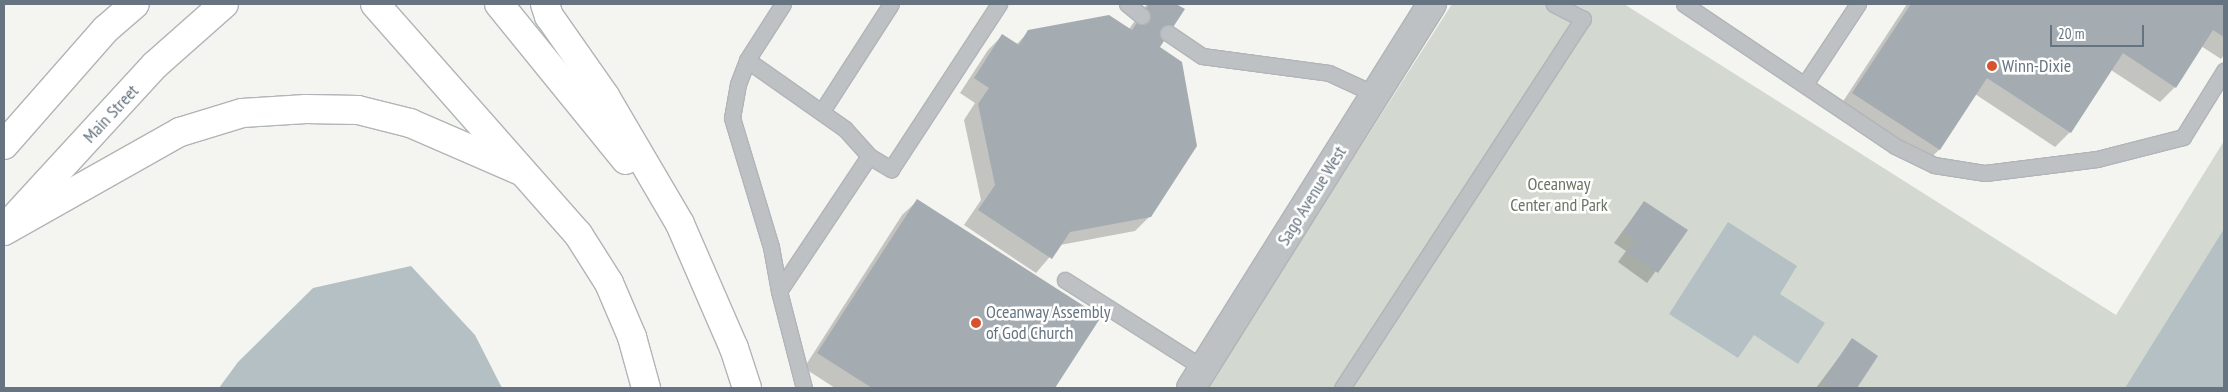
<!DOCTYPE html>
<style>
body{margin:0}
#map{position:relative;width:2228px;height:392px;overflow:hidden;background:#f4f4f0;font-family:"PT Sans Narrow",sans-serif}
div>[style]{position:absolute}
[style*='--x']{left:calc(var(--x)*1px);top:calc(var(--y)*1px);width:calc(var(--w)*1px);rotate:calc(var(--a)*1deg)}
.green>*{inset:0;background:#d3d9d0}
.water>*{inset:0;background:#b4c0c3}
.shadow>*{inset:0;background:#0003}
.building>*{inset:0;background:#a4acb1}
.roads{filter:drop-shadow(1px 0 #b1b5b8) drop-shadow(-1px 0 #b1b5b8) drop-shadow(0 1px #b1b5b8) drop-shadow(0 -1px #b1b5b8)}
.lane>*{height:15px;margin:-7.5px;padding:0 7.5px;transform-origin:7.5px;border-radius:7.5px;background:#bdc1c4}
.street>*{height:28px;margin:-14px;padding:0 14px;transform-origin:14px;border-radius:14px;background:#bdc1c4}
.primary>*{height:28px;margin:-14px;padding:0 14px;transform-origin:14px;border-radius:14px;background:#fff}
.highway>*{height:28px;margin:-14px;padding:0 14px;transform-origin:14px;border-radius:14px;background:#fff}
.dots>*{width:14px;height:14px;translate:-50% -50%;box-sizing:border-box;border:2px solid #fff;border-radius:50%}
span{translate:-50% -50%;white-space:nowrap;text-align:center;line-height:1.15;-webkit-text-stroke:5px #fff;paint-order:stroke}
.poi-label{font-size:18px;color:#657480}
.left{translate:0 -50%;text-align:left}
.street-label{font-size:18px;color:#657480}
.park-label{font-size:18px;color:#687763}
.frame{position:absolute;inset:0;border:5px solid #657480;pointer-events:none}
.scale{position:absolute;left:2050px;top:25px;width:94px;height:22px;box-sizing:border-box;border:2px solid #657480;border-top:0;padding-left:6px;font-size:15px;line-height:18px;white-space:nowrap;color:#657480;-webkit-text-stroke:4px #fff;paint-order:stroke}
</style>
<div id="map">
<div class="green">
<div style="clip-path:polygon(1452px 4px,1624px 4px,2116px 315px,2224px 141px,2224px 388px,1206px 388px)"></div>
</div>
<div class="water">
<div style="clip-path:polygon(1728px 222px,1797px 266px,1780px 294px,1825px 323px,1798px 364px,1754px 335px,1738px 358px,1669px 314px)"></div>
<div style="clip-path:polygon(2224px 229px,2224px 388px,2125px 388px)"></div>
<div style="clip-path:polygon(411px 266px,475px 335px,502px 388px,219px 388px,238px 362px,313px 288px)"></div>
</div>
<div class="shadow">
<div style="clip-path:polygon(1147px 4px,1174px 4px,1183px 10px,1158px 47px,1150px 216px,1135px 231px,1060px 245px,1036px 273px,964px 225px,981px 200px,964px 120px,975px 103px,960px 93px,988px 50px,1002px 36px,1016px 45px,1029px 31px,1129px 29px)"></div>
<div style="clip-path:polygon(1907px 4px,2224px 4px,2224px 55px,2221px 59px,2201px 46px,2175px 87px,2160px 102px,2111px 70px,2070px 132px,2055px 147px,1975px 94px,1939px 150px,1924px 164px,1838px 109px)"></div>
<div style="clip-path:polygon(917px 201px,1099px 318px,1053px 388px,835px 388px,804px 368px,902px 215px)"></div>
<div style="clip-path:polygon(1644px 202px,1686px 230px,1647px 283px,1618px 262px,1626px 251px,1614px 243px)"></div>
<div style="clip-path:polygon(1852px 340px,1877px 357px,1855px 388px,1816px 388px)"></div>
</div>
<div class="building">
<div style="clip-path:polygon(1149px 4px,1176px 4px,1185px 9px,1160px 47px,1182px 62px,1197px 146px,1151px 217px,1070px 232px,1052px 259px,978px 210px,995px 185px,978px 104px,989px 88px,974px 78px,1002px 34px,1019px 45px,1028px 30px,1109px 15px,1132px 30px)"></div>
<div style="clip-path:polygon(1911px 4px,2224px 4px,2224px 37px,2213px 30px,2176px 88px,2123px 53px,2071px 133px,1987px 78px,1940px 150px,1852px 93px)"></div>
<div style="clip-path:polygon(917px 199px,1101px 317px,1055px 388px,872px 388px,817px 353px)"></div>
<div style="clip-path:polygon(1644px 201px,1688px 230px,1658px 273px,1627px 252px,1635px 240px,1623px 232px)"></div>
<div style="clip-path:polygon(1852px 338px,1878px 356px,1857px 388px,1831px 388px,1822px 382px)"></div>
</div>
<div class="roads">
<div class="lane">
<div style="--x:1127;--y:4;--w:19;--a:39"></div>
<div style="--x:1684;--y:4;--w:254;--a:33.9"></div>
<div style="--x:1895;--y:146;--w:43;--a:26"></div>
<div style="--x:1934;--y:165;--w:52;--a:8.9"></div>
<div style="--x:1985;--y:173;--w:113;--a:-7.1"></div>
<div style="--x:2097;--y:159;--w:89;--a:-14.3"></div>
<div style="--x:2183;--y:137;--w:78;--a:-58.2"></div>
<div style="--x:1168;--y:33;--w:41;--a:34.1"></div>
<div style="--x:1202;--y:56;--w:128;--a:7.6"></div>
<div style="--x:1329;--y:73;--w:53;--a:24.6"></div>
<div style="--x:747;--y:60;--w:120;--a:35.1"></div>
<div style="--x:845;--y:129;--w:36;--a:48"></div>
<div style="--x:1805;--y:84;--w:96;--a:-56.5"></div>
<div style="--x:822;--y:111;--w:127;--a:-57.2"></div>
<div style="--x:1065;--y:280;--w:164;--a:32.5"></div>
<div style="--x:779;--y:291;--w:45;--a:-100.3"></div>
<div style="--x:771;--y:247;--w:135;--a:-106.8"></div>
<div style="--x:732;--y:118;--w:35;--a:-80"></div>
<div style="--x:738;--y:84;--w:26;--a:-69"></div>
<div style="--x:747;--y:60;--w:67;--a:-57.3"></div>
<div style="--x:804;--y:388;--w:100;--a:-104.5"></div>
<div style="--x:779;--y:291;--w:162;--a:-56.3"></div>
<div style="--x:869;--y:156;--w:26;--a:31"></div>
<div style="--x:891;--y:169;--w:197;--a:-56.8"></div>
<div style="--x:1342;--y:388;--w:441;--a:-56.9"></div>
<div style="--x:1583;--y:19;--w:33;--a:-153"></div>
</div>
<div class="street">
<div style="--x:1191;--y:388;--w:453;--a:-57.9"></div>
</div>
<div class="primary">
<div style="--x:4;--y:145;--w:154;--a:-48.7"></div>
<div style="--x:106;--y:29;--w:38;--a:-41"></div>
<div style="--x:6;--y:227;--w:220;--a:-47.4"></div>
<div style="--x:155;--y:65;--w:92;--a:-41.5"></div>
</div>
<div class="highway">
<div style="--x:375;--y:4;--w:307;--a:48.6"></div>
<div style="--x:578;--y:234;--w:58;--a:57.7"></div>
<div style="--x:609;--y:283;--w:59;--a:66.9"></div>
<div style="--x:632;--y:337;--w:53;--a:74.6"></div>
<div style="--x:499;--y:4;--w:201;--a:50.9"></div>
<div style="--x:545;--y:4;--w:13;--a:72"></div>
<div style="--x:549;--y:16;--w:98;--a:55"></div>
<div style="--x:605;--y:96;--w:148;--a:59.6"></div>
<div style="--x:680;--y:224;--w:135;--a:66.5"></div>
<div style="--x:734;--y:348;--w:42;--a:72"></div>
<div style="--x:4;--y:231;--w:202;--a:-29.4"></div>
<div style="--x:180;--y:132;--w:65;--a:-17"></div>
<div style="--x:242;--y:113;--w:64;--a:-3.6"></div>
<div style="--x:306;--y:109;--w:52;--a:1.1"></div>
<div style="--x:358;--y:110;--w:54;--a:14"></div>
<div style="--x:410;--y:123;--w:121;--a:23.4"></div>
</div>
</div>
<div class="dots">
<div style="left:1992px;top:66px;background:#d7532d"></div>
<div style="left:976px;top:323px;background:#d7532d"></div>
</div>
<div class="poi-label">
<span class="left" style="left:2002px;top:66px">Winn-Dixie</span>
<span class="left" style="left:986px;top:323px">Oceanway Assembly<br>of God Church</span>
</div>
<div class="street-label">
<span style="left:111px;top:114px;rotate:-47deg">Main Street</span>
<span style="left:1312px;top:196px;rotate:-58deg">Sago Avenue West</span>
</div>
<div class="park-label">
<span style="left:1559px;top:195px">Oceanway<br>Center and Park</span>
</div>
<div class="frame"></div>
<div class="scale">20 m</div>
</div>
